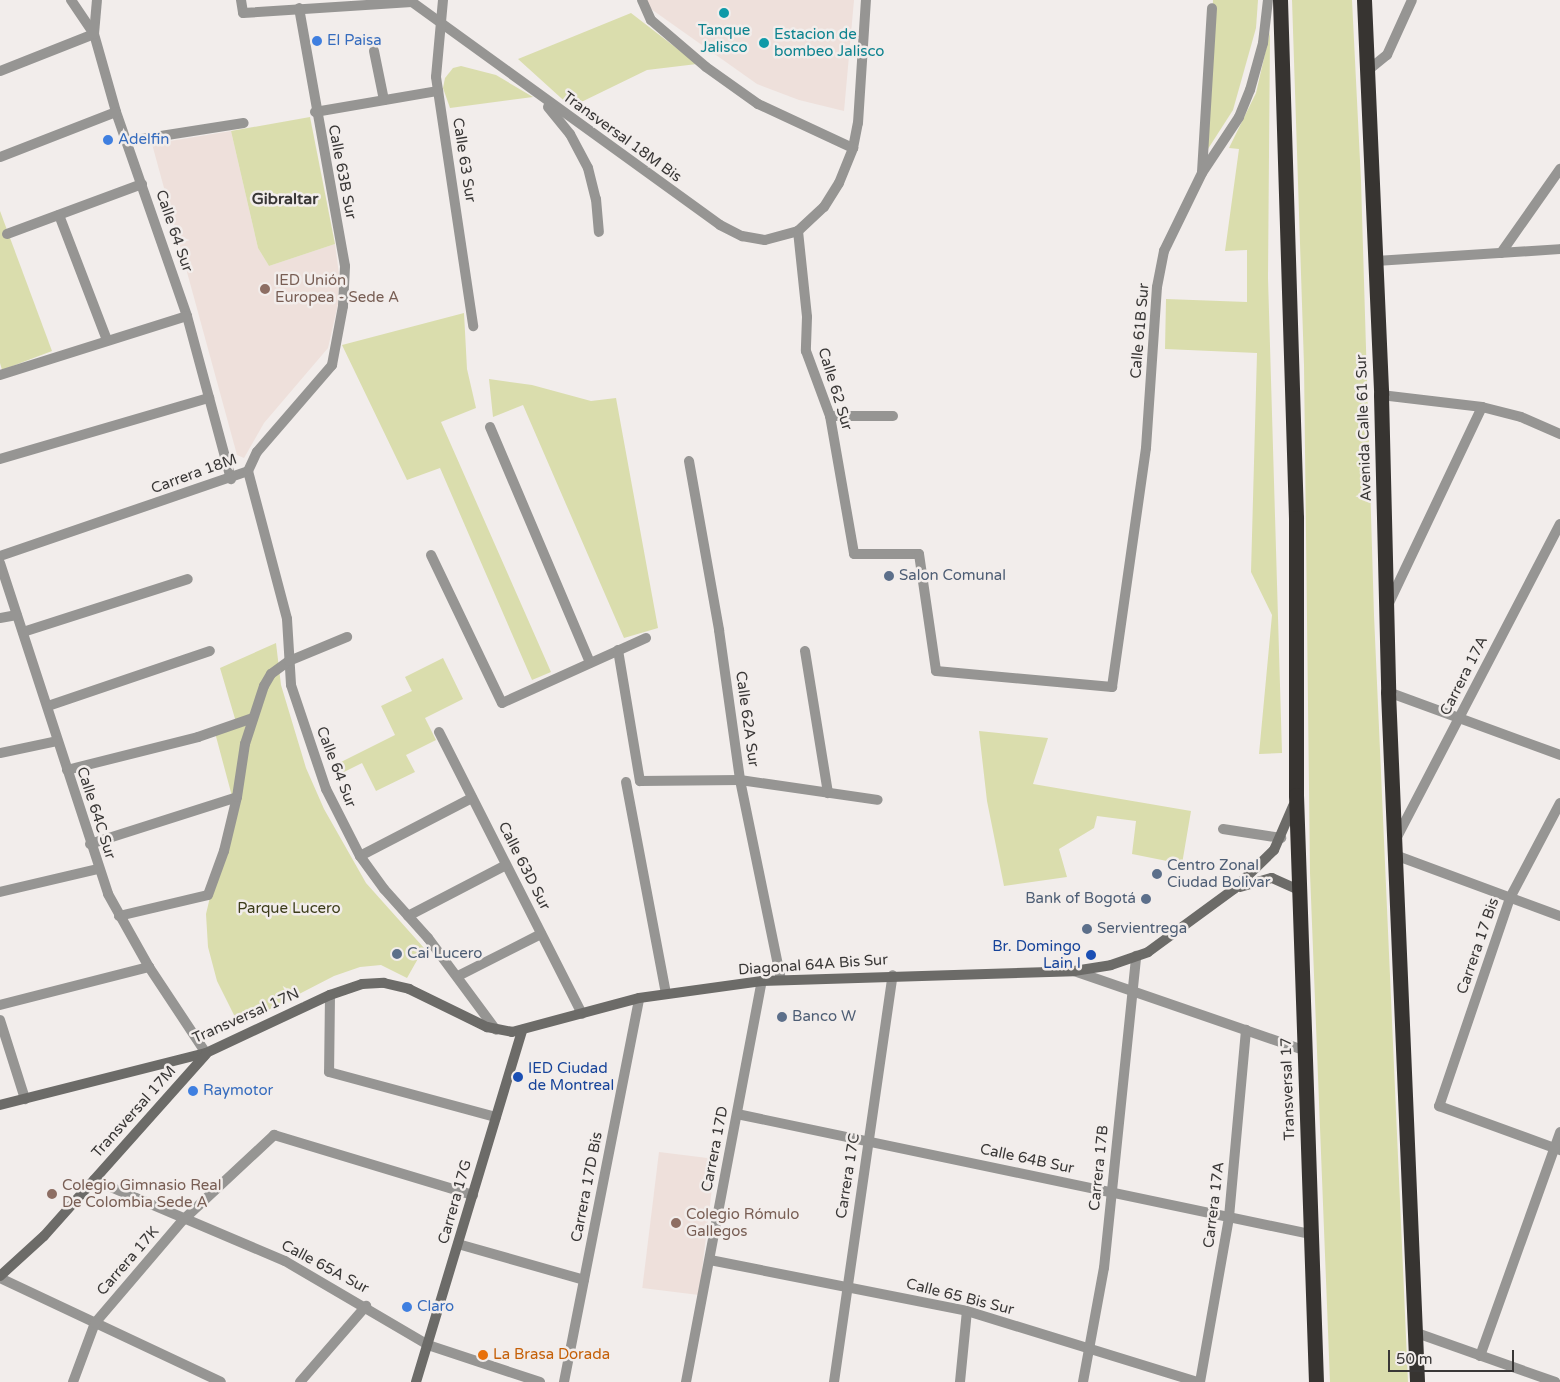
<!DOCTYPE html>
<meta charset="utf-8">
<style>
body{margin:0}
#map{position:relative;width:1560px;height:1382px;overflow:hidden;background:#f2edeb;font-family:"Varela Round",sans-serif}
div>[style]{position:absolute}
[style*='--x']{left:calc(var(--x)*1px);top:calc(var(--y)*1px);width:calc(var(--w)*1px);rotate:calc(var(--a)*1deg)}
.built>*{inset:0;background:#eee0db;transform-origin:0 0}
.green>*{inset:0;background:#daddad}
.street>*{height:10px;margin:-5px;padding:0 5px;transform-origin:5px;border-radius:5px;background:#969593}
.secondary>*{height:10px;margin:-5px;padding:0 5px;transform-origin:5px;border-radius:5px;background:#6c6b68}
.highway>*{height:15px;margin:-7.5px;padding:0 7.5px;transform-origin:7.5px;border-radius:7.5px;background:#373431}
.dots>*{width:14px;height:14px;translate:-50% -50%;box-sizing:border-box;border:2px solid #f2edeb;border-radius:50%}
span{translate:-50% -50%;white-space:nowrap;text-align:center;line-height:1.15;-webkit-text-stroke:5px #f2edeb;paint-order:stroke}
.culture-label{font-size:15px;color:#0d838f}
.left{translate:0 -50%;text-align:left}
.shop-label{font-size:15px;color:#366cbe}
.street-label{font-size:15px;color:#393736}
.education-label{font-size:15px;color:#785e54}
.service-label{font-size:15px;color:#4e5e75}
.right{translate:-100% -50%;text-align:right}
.park-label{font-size:15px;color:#3c3d1a}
.transit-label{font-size:15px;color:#164399}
.food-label{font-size:15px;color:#c56008}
.neighbourhood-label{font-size:16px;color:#393736;font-weight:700}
.scale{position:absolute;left:1388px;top:1350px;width:126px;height:22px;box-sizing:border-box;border:2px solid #393736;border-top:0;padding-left:6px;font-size:15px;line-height:18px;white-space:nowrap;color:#393736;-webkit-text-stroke:4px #f2edeb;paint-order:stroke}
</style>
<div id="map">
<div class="built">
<div style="clip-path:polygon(646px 0,854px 0,844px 111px,799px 100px,757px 84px,651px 9px)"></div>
<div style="clip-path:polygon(231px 131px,258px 248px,269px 266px,335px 244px,339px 274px,338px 304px,328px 348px,264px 423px,244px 458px,237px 455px,152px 144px)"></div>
<div style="left:659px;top:1152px;width:57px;height:137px;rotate:7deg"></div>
</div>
<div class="green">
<div style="clip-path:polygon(1213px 0,1258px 0,1256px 28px,1233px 110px,1206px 152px)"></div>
<div style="clip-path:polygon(1292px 0,1352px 0,1361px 181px,1374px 615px,1408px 1382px,1330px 1382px,1310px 873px,1304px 365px)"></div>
<div style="clip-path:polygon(631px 13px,697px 64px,647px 70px,571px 107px,518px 59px)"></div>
<div style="clip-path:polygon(1270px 32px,1268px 278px,1282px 753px,1259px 754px,1272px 615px,1251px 572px,1257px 353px,1165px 349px,1166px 299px,1247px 302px,1247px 250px,1225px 251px,1239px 149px,1229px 148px,1256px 93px)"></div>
<div style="clip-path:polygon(461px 66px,496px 75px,533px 97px,450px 108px,443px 88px,445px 78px,453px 68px)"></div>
<div style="clip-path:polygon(310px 117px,335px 244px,269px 266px,258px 248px,231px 131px)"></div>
<div style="clip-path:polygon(0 211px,52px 351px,2px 370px,0 363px)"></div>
<div style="clip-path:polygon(464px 313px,467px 369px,476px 408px,441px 422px,551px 672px,532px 680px,440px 468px,407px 480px,342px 345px)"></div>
<div style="clip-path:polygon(489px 379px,532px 385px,591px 401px,616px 398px,658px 628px,624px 638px,523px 405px,493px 417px)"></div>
<div style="clip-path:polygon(276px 643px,281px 685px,306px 768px,324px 809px,366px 883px,424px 948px,407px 978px,381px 965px,360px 967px,334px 976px,239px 1025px,217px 981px,208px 947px,206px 914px,233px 800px,214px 729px,236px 722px,220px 668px)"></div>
<div style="clip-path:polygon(443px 658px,463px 699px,425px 718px,436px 740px,406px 755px,415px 772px,376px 791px,362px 763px,336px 776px,331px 767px,395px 735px,381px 706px,412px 691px,405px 677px)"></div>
<div style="clip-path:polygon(979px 731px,1048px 738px,1033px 784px,1191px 811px,1182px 864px,1132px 854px,1136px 821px,1097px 816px,1094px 828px,1059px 849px,1067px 877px,1004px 886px,987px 801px)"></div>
</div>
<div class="street">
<div style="--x:71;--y:0;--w:41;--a:55.9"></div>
<div style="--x:94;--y:34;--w:81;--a:74.2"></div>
<div style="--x:116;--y:112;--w:216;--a:70.8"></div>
<div style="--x:187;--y:316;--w:169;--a:74.9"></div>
<div style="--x:241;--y:0;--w:13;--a:81"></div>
<div style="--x:243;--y:13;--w:169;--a:-3.7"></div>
<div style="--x:412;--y:2;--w:380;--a:35.9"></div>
<div style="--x:720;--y:225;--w:25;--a:27"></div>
<div style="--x:742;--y:236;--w:23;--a:10"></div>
<div style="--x:765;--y:240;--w:34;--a:-15"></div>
<div style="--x:798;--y:231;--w:35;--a:-43"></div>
<div style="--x:824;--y:207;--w:28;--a:-58"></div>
<div style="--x:839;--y:183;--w:38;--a:-68"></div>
<div style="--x:853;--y:148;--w:25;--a:-79"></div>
<div style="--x:858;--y:123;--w:123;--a:-86.3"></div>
<div style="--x:443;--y:0;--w:77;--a:95.2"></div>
<div style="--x:436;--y:77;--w:252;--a:81.5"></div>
<div style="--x:642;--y:0;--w:22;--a:66"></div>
<div style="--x:651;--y:20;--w:72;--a:40.5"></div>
<div style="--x:706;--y:67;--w:64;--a:35.4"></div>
<div style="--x:758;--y:104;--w:105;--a:24.9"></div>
<div style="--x:374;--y:51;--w:50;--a:78.5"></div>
<div style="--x:0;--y:71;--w:101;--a:-21.5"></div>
<div style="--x:94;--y:34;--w:34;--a:-85"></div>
<div style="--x:1367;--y:71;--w:26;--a:-39"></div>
<div style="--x:1387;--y:55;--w:60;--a:-65.6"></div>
<div style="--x:548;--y:107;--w:35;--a:51"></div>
<div style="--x:570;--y:134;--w:38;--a:62"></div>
<div style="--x:588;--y:168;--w:32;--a:76"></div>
<div style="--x:596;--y:199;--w:33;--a:85"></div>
<div style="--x:315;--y:112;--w:125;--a:-9.7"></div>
<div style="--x:129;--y:141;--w:116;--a:-8.9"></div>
<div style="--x:0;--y:157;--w:124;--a:-21.2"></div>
<div style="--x:1202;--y:172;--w:164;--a:-86.5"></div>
<div style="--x:59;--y:215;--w:134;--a:69"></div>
<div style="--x:798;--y:231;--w:86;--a:84"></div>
<div style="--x:807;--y:317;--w:34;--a:92"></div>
<div style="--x:806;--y:351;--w:69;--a:69.7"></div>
<div style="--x:830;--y:416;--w:140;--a:80.1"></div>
<div style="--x:854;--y:554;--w:65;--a:0"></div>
<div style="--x:919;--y:554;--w:118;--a:81.7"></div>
<div style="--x:936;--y:671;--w:177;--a:5.2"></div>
<div style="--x:1112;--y:687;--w:241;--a:-81.9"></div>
<div style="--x:1146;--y:448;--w:161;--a:-86.1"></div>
<div style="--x:1157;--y:287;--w:37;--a:-79"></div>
<div style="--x:1164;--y:251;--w:87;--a:-64"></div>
<div style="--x:1202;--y:173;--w:67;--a:-56.5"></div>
<div style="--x:1239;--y:117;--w:29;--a:-68"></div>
<div style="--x:1250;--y:90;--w:49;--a:-74.5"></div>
<div style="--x:1263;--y:43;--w:43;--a:-83.4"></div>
<div style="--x:7;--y:234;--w:144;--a:-20.3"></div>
<div style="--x:1501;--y:253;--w:103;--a:-54.9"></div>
<div style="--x:1376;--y:261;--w:184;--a:-3.7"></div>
<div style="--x:0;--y:375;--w:196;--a:-17.5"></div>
<div style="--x:1381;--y:395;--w:102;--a:6.8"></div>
<div style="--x:1482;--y:407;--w:40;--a:14.4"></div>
<div style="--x:1521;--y:417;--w:43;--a:23.6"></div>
<div style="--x:830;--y:416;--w:63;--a:0"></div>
<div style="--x:490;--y:427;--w:256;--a:67"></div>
<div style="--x:0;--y:459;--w:218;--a:-16.3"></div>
<div style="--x:689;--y:461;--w:172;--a:79.9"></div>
<div style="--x:719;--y:630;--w:151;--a:82"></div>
<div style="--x:740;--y:780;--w:204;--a:78.4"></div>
<div style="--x:248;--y:471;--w:153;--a:75.2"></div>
<div style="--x:287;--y:619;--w:66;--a:86.5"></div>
<div style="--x:291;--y:685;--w:110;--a:71.4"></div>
<div style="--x:326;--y:789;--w:75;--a:63.1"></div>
<div style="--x:360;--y:856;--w:41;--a:54"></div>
<div style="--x:384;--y:889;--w:66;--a:48.1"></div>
<div style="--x:428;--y:938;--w:114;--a:53.5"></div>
<div style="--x:431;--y:555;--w:164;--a:64.4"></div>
<div style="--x:502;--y:703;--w:158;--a:-24.3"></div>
<div style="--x:0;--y:556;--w:262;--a:-18.9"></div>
<div style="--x:248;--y:471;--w:21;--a:-65"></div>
<div style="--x:257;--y:452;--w:115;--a:-49.2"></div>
<div style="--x:332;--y:365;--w:60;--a:-79.4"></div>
<div style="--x:343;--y:306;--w:40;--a:-87.1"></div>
<div style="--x:345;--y:266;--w:262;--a:-100.1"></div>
<div style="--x:0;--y:563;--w:348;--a:71.9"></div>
<div style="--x:108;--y:894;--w:84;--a:60.7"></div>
<div style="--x:149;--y:967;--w:103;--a:56.5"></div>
<div style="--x:1388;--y:605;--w:219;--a:-64.6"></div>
<div style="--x:0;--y:618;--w:17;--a:-10"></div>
<div style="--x:23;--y:632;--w:173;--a:-17.8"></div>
<div style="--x:618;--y:650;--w:133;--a:80.5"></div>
<div style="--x:640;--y:781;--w:100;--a:-0.6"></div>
<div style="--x:740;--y:780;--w:139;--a:8.2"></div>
<div style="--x:805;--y:651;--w:144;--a:80.8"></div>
<div style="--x:1388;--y:692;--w:183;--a:20.1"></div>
<div style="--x:48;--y:706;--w:171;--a:-18.8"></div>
<div style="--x:439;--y:732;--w:316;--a:63.1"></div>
<div style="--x:0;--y:753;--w:58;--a:-11.9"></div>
<div style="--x:67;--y:770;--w:135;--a:-14.1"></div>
<div style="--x:198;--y:737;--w:58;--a:-19.1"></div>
<div style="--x:626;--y:782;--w:215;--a:79.3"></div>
<div style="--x:1560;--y:803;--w:107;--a:117.8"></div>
<div style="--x:1510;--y:898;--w:220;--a:108.8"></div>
<div style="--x:1439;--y:1106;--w:129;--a:20"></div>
<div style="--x:1223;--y:829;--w:59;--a:8.8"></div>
<div style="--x:1396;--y:839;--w:355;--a:-62.5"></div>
<div style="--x:90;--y:844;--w:154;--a:-17.7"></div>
<div style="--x:1395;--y:855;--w:176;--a:20.3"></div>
<div style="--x:360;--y:856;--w:126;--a:-27.4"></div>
<div style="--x:0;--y:892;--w:101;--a:-13.2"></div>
<div style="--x:119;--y:916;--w:91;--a:-13.3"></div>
<div style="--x:208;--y:895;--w:47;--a:-70"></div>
<div style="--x:224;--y:851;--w:56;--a:-76.5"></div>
<div style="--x:237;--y:797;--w:54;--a:-81.4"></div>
<div style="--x:245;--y:744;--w:61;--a:-71.9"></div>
<div style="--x:264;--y:686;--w:14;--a:-60"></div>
<div style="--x:271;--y:674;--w:22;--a:-36"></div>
<div style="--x:289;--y:661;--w:63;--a:-22.5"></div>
<div style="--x:408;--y:916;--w:110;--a:-27.5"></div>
<div style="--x:1074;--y:971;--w:243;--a:19"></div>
<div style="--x:458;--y:976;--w:93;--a:-26.8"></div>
<div style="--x:330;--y:995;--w:77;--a:90.7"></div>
<div style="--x:329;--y:1072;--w:173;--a:15.1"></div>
<div style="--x:0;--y:1005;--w:154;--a:-14.3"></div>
<div style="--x:0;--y:1020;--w:83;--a:72.4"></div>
<div style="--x:737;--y:1114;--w:585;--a:11.83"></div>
<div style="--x:94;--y:1180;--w:207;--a:23"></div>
<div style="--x:285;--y:1261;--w:166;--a:30.4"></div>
<div style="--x:428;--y:1345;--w:118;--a:18.3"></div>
<div style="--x:458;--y:1244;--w:131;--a:15.9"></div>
<div style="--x:710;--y:1260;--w:262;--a:11.2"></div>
<div style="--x:967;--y:1311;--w:242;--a:17.1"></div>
<div style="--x:0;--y:1278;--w:244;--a:25.2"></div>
<div style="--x:1414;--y:1332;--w:150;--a:19.5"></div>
<div style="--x:1480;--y:1356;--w:238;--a:-70.3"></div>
<div style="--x:73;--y:1382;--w:63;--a:-69.6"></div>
<div style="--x:95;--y:1323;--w:135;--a:-49.5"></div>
<div style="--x:183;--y:1220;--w:125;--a:-43"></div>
<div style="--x:274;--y:1135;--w:208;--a:16.8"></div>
<div style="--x:300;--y:1382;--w:101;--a:-49"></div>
<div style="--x:564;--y:1382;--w:391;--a:-78.9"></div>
<div style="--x:686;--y:1382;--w:408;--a:-79.3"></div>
<div style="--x:834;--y:1382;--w:411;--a:-81.8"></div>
<div style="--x:960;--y:1382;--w:71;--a:-84.4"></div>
<div style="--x:1083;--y:1382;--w:116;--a:-79.6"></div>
<div style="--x:1104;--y:1268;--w:314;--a:-84.1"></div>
<div style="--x:1200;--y:1382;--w:168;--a:-80"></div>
<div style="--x:1229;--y:1217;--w:188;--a:-84.8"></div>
</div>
<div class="secondary">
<div style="--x:1240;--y:887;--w:33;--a:-16"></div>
<div style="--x:1272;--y:878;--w:30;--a:24"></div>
<div style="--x:0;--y:1105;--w:212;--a:-14.2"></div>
<div style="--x:206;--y:1053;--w:137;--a:-25.1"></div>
<div style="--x:330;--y:995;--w:34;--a:-19"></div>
<div style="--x:362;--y:984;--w:22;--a:-3"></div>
<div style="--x:384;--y:983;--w:26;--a:13"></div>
<div style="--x:409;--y:989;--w:87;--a:26"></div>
<div style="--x:487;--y:1027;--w:25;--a:11"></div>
<div style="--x:512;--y:1032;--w:131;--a:-15"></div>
<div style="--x:639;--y:998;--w:124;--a:-7.9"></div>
<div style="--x:762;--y:981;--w:312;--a:-1.8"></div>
<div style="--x:1074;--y:971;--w:37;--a:-9"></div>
<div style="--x:1111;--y:965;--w:39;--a:-19"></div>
<div style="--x:1148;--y:952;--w:107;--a:-36.2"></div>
<div style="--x:1234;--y:889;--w:56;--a:-44.3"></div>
<div style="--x:1274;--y:850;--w:48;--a:-66.6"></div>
<div style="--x:0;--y:1276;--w:59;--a:-42.3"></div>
<div style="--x:44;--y:1236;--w:244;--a:-48.3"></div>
<div style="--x:416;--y:1382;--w:368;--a:-73.2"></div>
</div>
<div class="highway">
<div style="--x:1280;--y:0;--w:518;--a:88.23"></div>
<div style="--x:1296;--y:518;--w:277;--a:90"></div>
<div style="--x:1296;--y:795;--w:587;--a:88.05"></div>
<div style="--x:1364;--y:0;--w:395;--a:87.5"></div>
<div style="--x:1381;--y:395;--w:297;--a:88.6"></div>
<div style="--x:1388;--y:692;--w:691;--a:87.59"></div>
</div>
<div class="dots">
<div style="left:724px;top:13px;background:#0f9aa8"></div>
<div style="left:317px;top:41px;background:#3f7fe0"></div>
<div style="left:764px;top:43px;background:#0f9aa8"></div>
<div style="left:108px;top:140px;background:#3f7fe0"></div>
<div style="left:265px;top:289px;background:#8d6e63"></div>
<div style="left:889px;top:576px;background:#5c6f8a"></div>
<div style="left:1157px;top:874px;background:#5c6f8a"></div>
<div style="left:1146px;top:899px;background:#5c6f8a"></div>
<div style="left:1087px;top:929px;background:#5c6f8a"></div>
<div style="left:397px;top:954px;background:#5c6f8a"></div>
<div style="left:1091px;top:955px;background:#1a4fb4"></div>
<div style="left:782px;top:1017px;background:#5c6f8a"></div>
<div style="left:518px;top:1077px;background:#1a4fb4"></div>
<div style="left:193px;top:1091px;background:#3f7fe0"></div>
<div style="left:52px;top:1194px;background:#8d6e63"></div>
<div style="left:676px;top:1223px;background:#8d6e63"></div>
<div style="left:407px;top:1307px;background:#3f7fe0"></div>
<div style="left:483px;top:1355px;background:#e8710a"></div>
</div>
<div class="culture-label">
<span style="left:724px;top:39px">Tanque<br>Jalisco</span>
<span class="left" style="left:774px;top:43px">Estacion de<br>bombeo Jalisco</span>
</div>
<div class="shop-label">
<span class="left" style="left:327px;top:41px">El Paisa</span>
<span class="left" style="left:118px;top:140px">Adelfin</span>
<span class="left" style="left:203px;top:1091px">Raymotor</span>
<span class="left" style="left:417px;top:1307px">Claro</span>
</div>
<div class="street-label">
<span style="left:622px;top:137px;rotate:36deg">Transversal 18M Bis</span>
<span style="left:464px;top:160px;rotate:81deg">Calle 63 Sur</span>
<span style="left:342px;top:172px;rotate:79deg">Calle 63B Sur</span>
<span style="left:174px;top:231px;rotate:71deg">Calle 64 Sur</span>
<span style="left:1140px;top:331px;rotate:-85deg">Calle 61B Sur</span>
<span style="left:835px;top:389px;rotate:73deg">Calle 62 Sur</span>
<span style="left:1364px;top:428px;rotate:-92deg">Avenida Calle 61 Sur</span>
<span style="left:194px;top:474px;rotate:-20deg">Carrera 18M</span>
<span style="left:1464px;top:676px;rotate:-63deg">Carrera 17A</span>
<span style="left:747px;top:719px;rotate:82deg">Calle 62A Sur</span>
<span style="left:336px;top:767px;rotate:69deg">Calle 64 Sur</span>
<span style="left:96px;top:813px;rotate:72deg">Calle 64C Sur</span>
<span style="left:524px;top:866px;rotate:63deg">Calle 63D Sur</span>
<span style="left:1478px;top:946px;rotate:-71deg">Carrera 17 Bis</span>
<span style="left:813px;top:965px;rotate:-4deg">Diagonal 64A Bis Sur</span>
<span style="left:246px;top:1016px;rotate:-24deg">Transversal 17N</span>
<span style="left:1288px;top:1089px;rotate:-92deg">Transversal 17</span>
<span style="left:134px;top:1112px;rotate:-48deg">Transversal 17M</span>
<span style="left:715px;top:1149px;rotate:-79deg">Carrera 17D</span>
<span style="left:1027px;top:1159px;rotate:12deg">Calle 64B Sur</span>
<span style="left:1099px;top:1168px;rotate:-84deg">Carrera 17B</span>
<span style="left:848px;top:1176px;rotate:-81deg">Carrera 17C</span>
<span style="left:587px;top:1187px;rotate:-79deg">Carrera 17D Bis</span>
<span style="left:455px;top:1202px;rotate:-74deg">Carrera 17G</span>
<span style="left:1214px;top:1205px;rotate:-83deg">Carrera 17A</span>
<span style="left:128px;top:1261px;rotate:-49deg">Carrera 17K</span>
<span style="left:325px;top:1267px;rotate:28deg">Calle 65A Sur</span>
<span style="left:960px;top:1297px;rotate:14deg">Calle 65 Bis Sur</span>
</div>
<div class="education-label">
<span class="left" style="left:275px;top:289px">IED Unión<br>Europea - Sede A</span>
<span class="left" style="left:62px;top:1194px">Colegio Gimnasio Real<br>De Colombia Sede A</span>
<span class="left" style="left:686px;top:1223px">Colegio Rómulo<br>Gallegos</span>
</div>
<div class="service-label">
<span class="left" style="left:899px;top:576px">Salon Comunal</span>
<span class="left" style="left:1167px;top:874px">Centro Zonal<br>Ciudad Bolivar</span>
<span class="right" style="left:1136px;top:899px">Bank of Bogotá</span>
<span class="left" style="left:1097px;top:929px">Servientrega</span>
<span class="left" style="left:407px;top:954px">Cai Lucero</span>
<span class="left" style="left:792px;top:1017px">Banco W</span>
</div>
<div class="park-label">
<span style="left:289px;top:909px">Parque Lucero</span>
</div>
<div class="transit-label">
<span class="right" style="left:1081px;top:955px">Br. Domingo<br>Lain I</span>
<span class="left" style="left:528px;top:1077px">IED Ciudad<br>de Montreal</span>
</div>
<div class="food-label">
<span class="left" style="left:493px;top:1355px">La Brasa Dorada</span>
</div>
<div class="neighbourhood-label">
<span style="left:285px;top:199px">Gibraltar</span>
</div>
<div class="scale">50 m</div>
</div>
